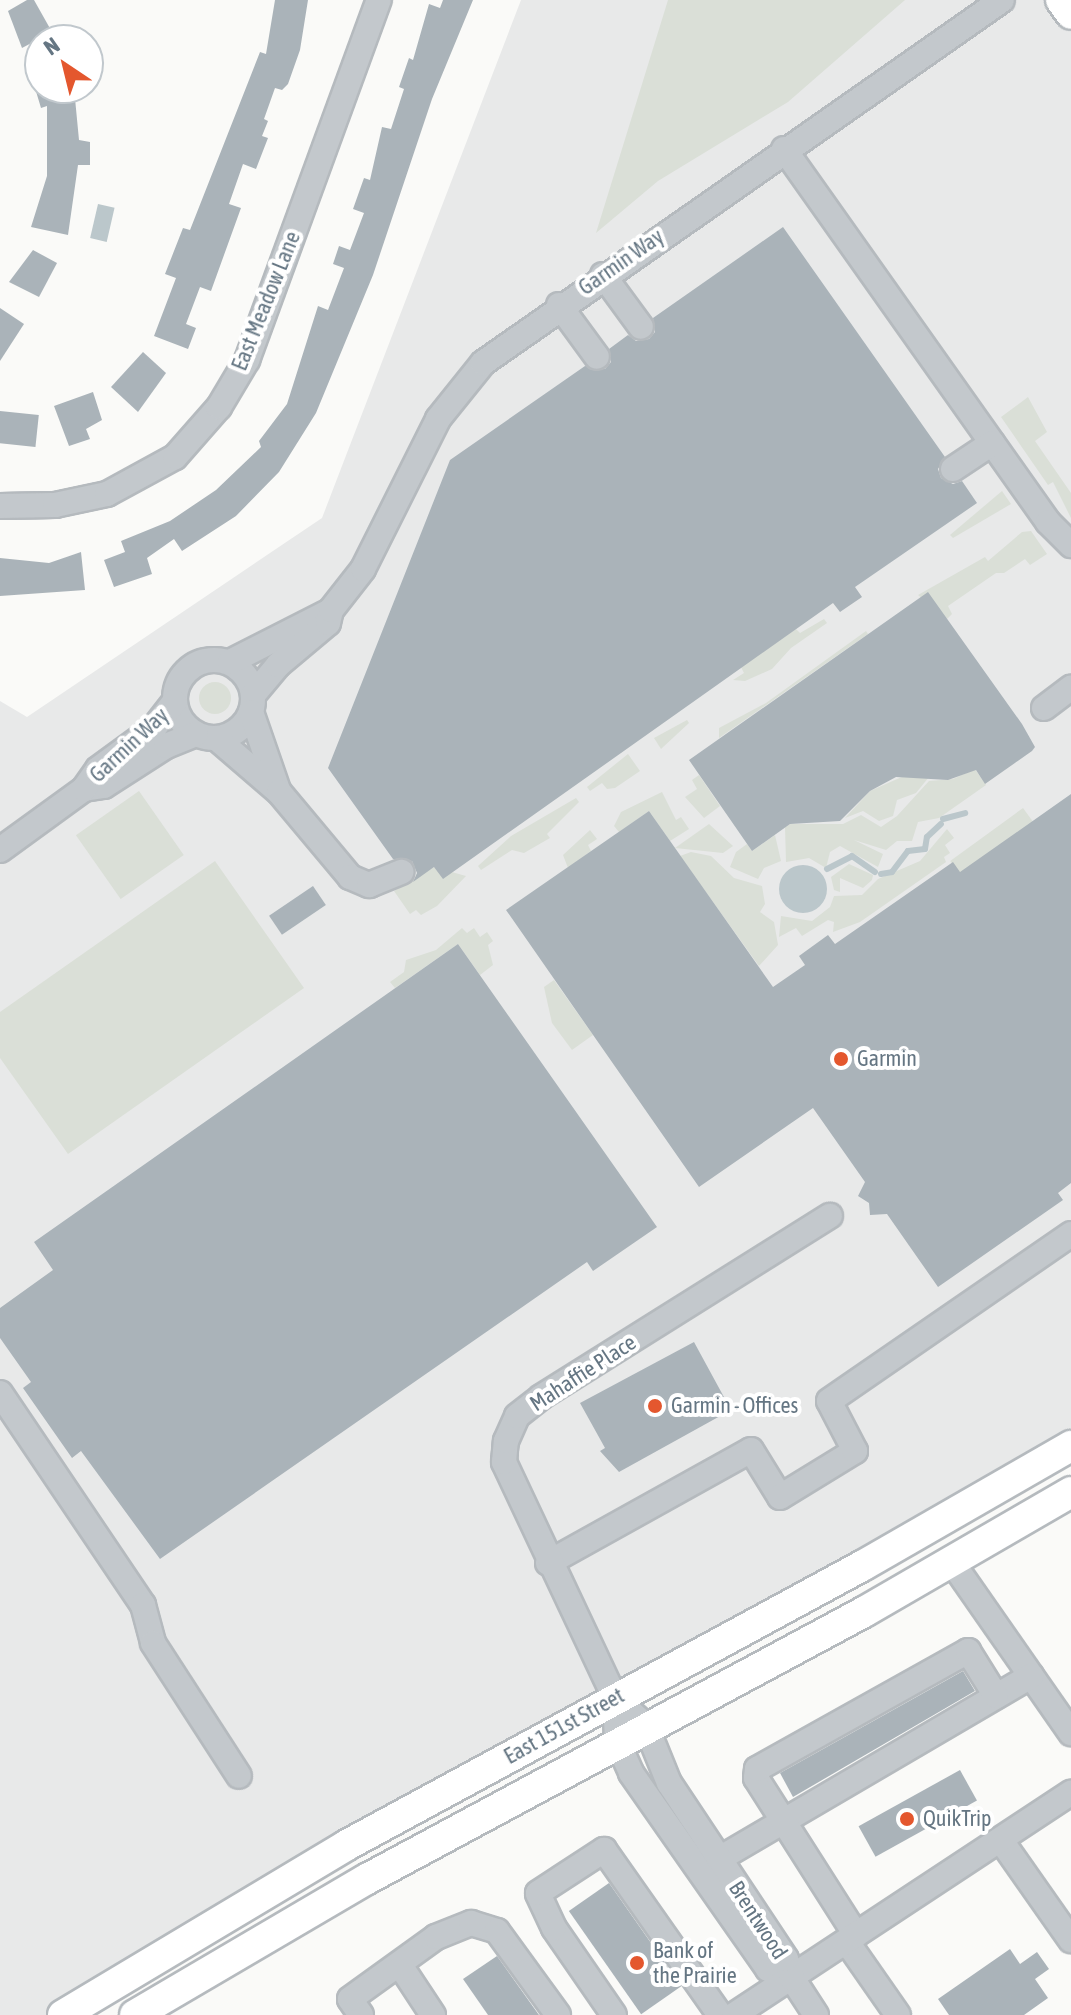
<!DOCTYPE html>
<style>
body{margin:0}
#map{position:relative;width:1071px;height:2015px;overflow:hidden;background:#fafaf8;font-family:"Asap Condensed",sans-serif}
div>[style]{position:absolute}
[style*='--x']{left:calc(var(--x)*1px);top:calc(var(--y)*1px);width:calc(var(--w)*1px);rotate:calc(var(--a)*1deg)}
.built>*{inset:0;background:#e8e9e9}
.green>*{inset:0;background:#dadfd7;transform-origin:0 0}
.round{border-radius:50%}
.water>*{inset:0;background:#bbc7cb;transform-origin:0 0}
.stream>*{height:6px;margin:-3px;padding:0 3px;transform-origin:3px;border-radius:3px;background:#bbc7cb}
.building>*{inset:0;background:#aab3b9;transform-origin:0 0}
.roads{filter:drop-shadow(2px 0 #b5babe) drop-shadow(-2px 0 #b5babe) drop-shadow(0 2px #b5babe) drop-shadow(0 -2px #b5babe)}
.minor>*{height:24px;margin:-12px;padding:0 12px;transform-origin:12px;border-radius:12px;background:#c3c8cc}
.minor>.ring{margin:-12px;padding:0;box-sizing:content-box;background:none;border:24px solid #c3c8cc;border-radius:50%}
.major>*{height:30px;margin:-15px;padding:0 15px;transform-origin:15px;border-radius:15px;background:#fff}
.dots>*{width:22px;height:22px;translate:-50% -50%;box-sizing:border-box;border:4px solid #fff;border-radius:50%}
span{translate:-50% -50%;white-space:nowrap;text-align:center;line-height:1.15;-webkit-text-stroke:8px #fff;paint-order:stroke}
.street-label{font-size:22px;color:#657683}
.poi-label{font-size:22px;color:#657683}
.left{translate:0 -50%;text-align:left}
.north{position:absolute;left:24px;top:24px;width:80px;height:80px;box-sizing:border-box;background:#fff;border:2px solid #c1c8cd;border-radius:50%;rotate:325deg;font-size:22px;font-weight:700;line-height:32px;text-align:center;color:#657683}
.north::after{content:'';display:block;margin:auto;width:28px;height:36px;background:#e4572e;clip-path:polygon(50% 0,100% 100%,50% 72%,0 100%)}
</style>
<div id="map">
<div class="built">
<div style="clip-path:polygon(521px 0,1061px 0,1071px 14px,1071px 1446px,63px 2015px,0 2015px,0 701px,27px 717px,322px 518px)"></div>
</div>
<div class="green">
<div style="clip-path:polygon(668px 0,905px 0,788px 102px,658px 181px,596px 233px)"></div>
<div style="clip-path:polygon(1028px 397px,1047px 432px,1035px 441px,1071px 493px,1071px 518px,1053px 482px,1048px 485px,1001px 417px)"></div>
<div style="clip-path:polygon(1002px 491px,1011px 504px,953px 538px,950px 535px)"></div>
<div style="clip-path:polygon(1031px 531px,1047px 554px,1030px 565px,1025px 559px,1004px 573px,996px 573px,948px 606px,952px 614px,947px 619px,918px 595px,985px 557px,988px 561px,1022px 532px)"></div>
<div style="clip-path:polygon(824px 619px,827px 623px,791px 648px,772px 669px,745px 681px,733px 680px,744px 673px,741px 667px,796px 629px,800px 633px)"></div>
<div style="clip-path:polygon(866px 631px,868px 634px,719px 738px,719px 728px,766px 703px)"></div>
<div class="round" style="left:199px;top:682px;width:32px;height:32px"></div>
<div style="clip-path:polygon(687px 720px,689px 723px,661px 749px,654px 738px)"></div>
<div style="clip-path:polygon(628px 754px,640px 771px,615px 788px,607px 789px,602px 783px,590px 791px,587px 787px)"></div>
<div style="clip-path:polygon(975px 769px,986px 785px,939px 818px,918px 822px,912px 841px,897px 841px,886px 850px,854px 840px,883px 854px,878px 867px,840px 846px,830px 852px,826px 868px,809px 858px,786px 862px,785px 827px,790px 824px,843px 824px,861px 815px,881px 827px,897px 816px,929px 781px,953px 779px)"></div>
<div style="clip-path:polygon(699px 775px,720px 806px,704px 818px,685px 797px,697px 789px,692px 780px)"></div>
<div style="clip-path:polygon(904px 776px,929px 777px,916px 793px,897px 800px,893px 816px,879px 821px,863px 811px,845px 818px,870px 791px)"></div>
<div style="left:139px;top:791px;width:78px;height:77px;rotate:55deg"></div>
<div style="clip-path:polygon(662px 792px,676px 820px,681px 817px,689px 829px,670px 841px,649px 811px,619px 832px,614px 826px,621px 812px)"></div>
<div style="clip-path:polygon(576px 798px,579px 802px,547px 834px,550px 838px,524px 853px,512px 850px,481px 870px,478px 866px,511px 836px)"></div>
<div style="left:1023px;top:808px;width:17px;height:90px;rotate:54deg"></div>
<div style="clip-path:polygon(709px 824px,733px 846px,723px 853px,675px 848px)"></div>
<div style="clip-path:polygon(947px 829px,954px 838px,945px 845px,950px 853px,944px 857px,946px 862px,860px 922px,833px 932px,834px 922px,828px 920px,802px 936px,796px 928px,779px 937px,781px 916px,812px 921px,830px 907px,834px 896px,862px 895px,878px 879px,920px 861px)"></div>
<div style="clip-path:polygon(590px 830px,597px 839px,588px 845px,591px 851px,568px 868px,563px 855px)"></div>
<div style="clip-path:polygon(775px 835px,781px 861px,764px 868px,758px 879px,730px 867px,736px 852px,747px 844px,752px 851px)"></div>
<div style="clip-path:polygon(691px 852px,711px 856px,734px 878px,762px 886px,765px 904px,760px 912px,774px 922px,778px 945px,759px 966px,680px 856px)"></div>
<div style="clip-path:polygon(215px 861px,304px 988px,68px 1154px,0 1058px,0 1012px)"></div>
<div style="clip-path:polygon(849px 864px,873px 875px,872px 880px,863px 888px,840px 878px,840px 892px,834px 890px,831px 877px)"></div>
<div style="clip-path:polygon(434px 867px,466px 876px,437px 906px,421px 915px,416px 910px,410px 914px,394px 891px)"></div>
<div style="clip-path:polygon(462px 928px,467px 933px,474px 928px,480px 937px,487px 932px,493px 941px,488px 945px,493px 965px,480px 975px,458px 944px,395px 988px,390px 982px,404px 972px,406px 960px,436px 950px)"></div>
<div style="clip-path:polygon(554px 980px,593px 1035px,572px 1050px,552px 1023px,544px 987px)"></div>
</div>
<div class="water">
<div style="left:98px;top:204px;width:17px;height:35px;rotate:13deg"></div>
<div class="round" style="left:779px;top:865px;width:48px;height:48px"></div>
</div>
<div class="stream">
<div style="--x:943;--y:819;--w:23;--a:-15"></div>
<div style="--x:827;--y:869;--w:28;--a:-27"></div>
<div style="--x:852;--y:856;--w:28;--a:35"></div>
<div style="--x:881;--y:874;--w:11;--a:-10"></div>
<div style="--x:892;--y:872;--w:26;--a:-53"></div>
<div style="--x:908;--y:851;--w:17;--a:-7"></div>
<div style="--x:925;--y:849;--w:12;--a:-81"></div>
<div style="--x:927;--y:837;--w:19;--a:-43"></div>
</div>
<div class="building">
<div style="clip-path:polygon(27px 0,34px 0,52px 32px,22px 48px,8px 11px)"></div>
<div style="clip-path:polygon(275px 0,308px 0,300px 50px,288px 84px,282px 90px,275px 88px,264px 119px,268px 121px,262px 136px,268px 138px,256px 169px,243px 164px,229px 204px,241px 208px,211px 291px,200px 287px,186px 324px,196px 328px,188px 349px,154px 336px,176px 278px,165px 274px,183px 228px,190px 230px,260px 52px,266px 54px)"></div>
<div style="clip-path:polygon(443px 0,473px 0,432px 99px,373px 275px,316px 413px,279px 472px,236px 516px,182px 551px,174px 539px,147px 558px,152px 574px,114px 587px,104px 560px,125px 552px,121px 541px,170px 521px,216px 490px,261px 447px,259px 441px,287px 404px,318px 306px,328px 310px,344px 268px,333px 264px,339px 246px,350px 250px,364px 213px,353px 209px,364px 178px,370px 180px,382px 127px,391px 129px,404px 89px,399px 87px,409px 58px,413px 60px,429px 4px,440px 8px)"></div>
<div style="clip-path:polygon(35px 88px,74px 88px,79px 140px,90px 142px,90px 165px,78px 165px,68px 235px,31px 227px,47px 176px,47px 106px,41px 108px)"></div>
<div style="clip-path:polygon(783px 227px,945px 457px,938px 469px,941px 478px,953px 484px,962px 481px,977px 503px,855px 587px,862px 597px,840px 612px,833px 603px,443px 879px,434px 867px,413px 882px,417px 873px,412px 861px,393px 859px,328px 768px,450px 460px,585px 366px,605px 369px,611px 362px,609px 349px,628px 335px,636px 341px,649px 339px,655px 332px,653px 318px)"></div>
<div style="clip-path:polygon(33px 250px,57px 263px,39px 297px,9px 282px)"></div>
<div style="clip-path:polygon(0 308px,24px 324px,0 361px)"></div>
<div style="clip-path:polygon(143px 352px,166px 373px,138px 412px,111px 387px)"></div>
<div style="clip-path:polygon(93px 392px,102px 420px,86px 429px,90px 439px,69px 446px,54px 406px)"></div>
<div style="left:0;top:411px;width:39px;height:32px;rotate:6deg"></div>
<div style="clip-path:polygon(81px 552px,85px 590px,0 596px,0 558px,49px 563px)"></div>
<div style="clip-path:polygon(928px 592px,1022px 724px,1035px 747px,1032px 751px,985px 784px,976px 770px,948px 780px,896px 777px,870px 791px,840px 821px,790px 824px,752px 851px,689px 760px)"></div>
<div style="clip-path:polygon(1071px 794px,1071px 1183px,1058px 1193px,1063px 1200px,938px 1287px,887px 1214px,870px 1215px,869px 1203px,858px 1196px,865px 1182px,813px 1108px,699px 1187px,506px 910px,649px 811px,773px 987px,805px 965px,799px 956px,828px 935px,835px 944px,953px 862px,960px 872px)"></div>
<div style="left:313px;top:886px;width:23px;height:53px;rotate:56deg"></div>
<div style="clip-path:polygon(458px 944px,657px 1227px,593px 1271px,587px 1262px,160px 1559px,81px 1451px,72px 1458px,23px 1388px,31px 1382px,0 1338px,0 1308px,53px 1270px,34px 1242px)"></div>
<div style="clip-path:polygon(694px 1342px,731px 1410px,619px 1472px,600px 1451px,605px 1448px,580px 1403px)"></div>
<div style="clip-path:polygon(963px 1671px,975px 1691px,793px 1797px,780px 1773px)"></div>
<div style="left:960px;top:1770px;width:35px;height:116px;rotate:61deg"></div>
<div style="left:609px;top:1883px;width:126px;height:49px;rotate:55deg"></div>
<div style="clip-path:polygon(1010px 1949px,1020px 1964px,1037px 1952px,1049px 1969px,1035px 1979px,1048px 1998px,1024px 2015px,949px 2015px,938px 1999px)"></div>
<div style="clip-path:polygon(497px 1956px,539px 2015px,488px 2015px,463px 1979px)"></div>
</div>
<div class="roads">
<div class="minor">
<div style="--x:784;--y:149;--w:457;--a:54.7"></div>
<div style="--x:1048;--y:522;--w:33;--a:45"></div>
<div style="--x:603;--y:275;--w:64;--a:53.8"></div>
<div style="--x:559;--y:305;--w:64;--a:53.8"></div>
<div style="--x:953;--y:469;--w:47;--a:-33.7"></div>
<div style="--x:0;--y:506;--w:55;--a:-1"></div>
<div style="--x:55;--y:505;--w:53;--a:-11.9"></div>
<div style="--x:107;--y:494;--w:77;--a:-28.6"></div>
<div style="--x:175;--y:457;--w:67;--a:-48.7"></div>
<div style="--x:219;--y:407;--w:55;--a:-59.2"></div>
<div style="--x:247;--y:360;--w:383;--a:-69.9"></div>
<div class="ring" style="left:175px;top:660px;width:54px;height:54px"></div>
<div style="--x:230;--y:662;--w:112;--a:-27"></div>
<div style="--x:253;--y:695;--w:39;--a:-50"></div>
<div style="--x:278;--y:665;--w:65;--a:-40"></div>
<div style="--x:328;--y:623;--w:13;--a:-77"></div>
<div style="--x:331;--y:610;--w:52;--a:-52"></div>
<div style="--x:363;--y:569;--w:168;--a:-63.4"></div>
<div style="--x:438;--y:419;--w:72;--a:-51.2"></div>
<div style="--x:483;--y:363;--w:633;--a:-34.97"></div>
<div style="--x:1044;--y:708;--w:34;--a:-37"></div>
<div style="--x:251;--y:712;--w:83;--a:70.9"></div>
<div style="--x:216;--y:738;--w:83;--a:40.6"></div>
<div style="--x:279;--y:792;--w:111;--a:50.1"></div>
<div style="--x:350;--y:877;--w:21;--a:23"></div>
<div style="--x:369;--y:885;--w:35;--a:-22"></div>
<div style="--x:84;--y:789;--w:20;--a:-9"></div>
<div style="--x:104;--y:786;--w:74;--a:-32.8"></div>
<div style="--x:166;--y:746;--w:32;--a:-22"></div>
<div style="--x:0;--y:850;--w:104;--a:-36"></div>
<div style="--x:84;--y:789;--w:24;--a:-55"></div>
<div style="--x:98;--y:769;--w:69;--a:-36.2"></div>
<div style="--x:154;--y:728;--w:33;--a:-52"></div>
<div style="--x:0;--y:1393;--w:256;--a:56"></div>
<div style="--x:143;--y:1605;--w:39;--a:75"></div>
<div style="--x:153;--y:1643;--w:158;--a:57.1"></div>
<div style="--x:951;--y:1561;--w:210;--a:55.1"></div>
<div style="--x:548;--y:1563;--w:232;--a:-29.1"></div>
<div style="--x:751;--y:1450;--w:55;--a:58.3"></div>
<div style="--x:780;--y:1497;--w:88;--a:-31.5"></div>
<div style="--x:855;--y:1451;--w:56;--a:-117.5"></div>
<div style="--x:829;--y:1401;--w:294;--a:-34.6"></div>
<div style="--x:615;--y:1698;--w:43;--a:87.3"></div>
<div style="--x:617;--y:1741;--w:35;--a:66"></div>
<div style="--x:631;--y:1773;--w:239;--a:55"></div>
<div style="--x:768;--y:1969;--w:26;--a:21"></div>
<div style="--x:1002;--y:1842;--w:120;--a:54.9"></div>
<div style="--x:719;--y:1859;--w:362;--a:-30.4"></div>
<div style="--x:856;--y:1935;--w:186;--a:-122.5"></div>
<div style="--x:756;--y:1778;--w:9;--a:-84"></div>
<div style="--x:757;--y:1769;--w:242;--a:-29.2"></div>
<div style="--x:968;--y:1651;--w:53;--a:58.1"></div>
<div style="--x:847;--y:1942;--w:89;--a:55.1"></div>
<div style="--x:400;--y:1965;--w:60;--a:56.6"></div>
<div style="--x:361;--y:2015;--w:19;--a:-125"></div>
<div style="--x:350;--y:1999;--w:106;--a:-35.8"></div>
<div style="--x:436;--y:1937;--w:38;--a:-22"></div>
<div style="--x:471;--y:1923;--w:27;--a:17"></div>
<div style="--x:497;--y:1931;--w:104;--a:54"></div>
<div style="--x:614;--y:2015;--w:106;--a:-124.6"></div>
<div style="--x:554;--y:1928;--w:38;--a:-115"></div>
<div style="--x:538;--y:1893;--w:79;--a:-33.1"></div>
<div style="--x:604;--y:1850;--w:202;--a:54.9"></div>
<div style="--x:734;--y:2015;--w:404;--a:-33.4"></div>
<div style="--x:816;--y:2015;--w:44;--a:-123"></div>
<div style="--x:792;--y:1978;--w:20;--a:-108"></div>
<div style="--x:786;--y:1959;--w:211;--a:-123.6"></div>
<div style="--x:669;--y:1783;--w:61;--a:-112"></div>
<div style="--x:646;--y:1726;--w:42;--a:-137.9"></div>
<div style="--x:615;--y:1698;--w:261;--a:-115.2"></div>
<div style="--x:504;--y:1462;--w:21;--a:-85"></div>
<div style="--x:506;--y:1441;--w:27;--a:-66"></div>
<div style="--x:517;--y:1416;--w:31;--a:-38"></div>
<div style="--x:541;--y:1397;--w:341;--a:-32.1"></div>
</div>
<div class="major">
<div style="--x:1061;--y:0;--w:17;--a:54"></div>
<div style="--x:63;--y:2015;--w:331;--a:-30.9"></div>
<div style="--x:347;--y:1845;--w:586;--a:-28.45"></div>
<div style="--x:862;--y:1566;--w:241;--a:-29.9"></div>
<div style="--x:135;--y:2015;--w:269;--a:-30.4"></div>
<div style="--x:367;--y:1879;--w:564;--a:-28.25"></div>
<div style="--x:864;--y:1612;--w:239;--a:-30.1"></div>
</div>
</div>
<div class="dots">
<div style="left:841px;top:1059px;background:#e4572e"></div>
<div style="left:655px;top:1406px;background:#e4572e"></div>
<div style="left:907px;top:1819px;background:#e4572e"></div>
<div style="left:637px;top:1963px;background:#e4572e"></div>
</div>
<div class="street-label">
<span style="left:621px;top:262px;rotate:-35deg">Garmin Way</span>
<span style="left:266px;top:301px;rotate:-68deg">East Meadow Lane</span>
<span style="left:129px;top:745px;rotate:-43deg">Garmin Way</span>
<span style="left:583px;top:1373px;rotate:-33deg">Mahaffie Place</span>
<span style="left:564px;top:1726px;rotate:-29deg">East 151st Street</span>
<span style="left:758px;top:1920px;rotate:57deg">Brentwood</span>
</div>
<div class="poi-label">
<span class="left" style="left:857px;top:1059px">Garmin</span>
<span class="left" style="left:671px;top:1406px">Garmin - Offices</span>
<span class="left" style="left:923px;top:1819px">QuikTrip</span>
<span class="left" style="left:653px;top:1963px">Bank of<br>the Prairie</span>
</div>
<div class="north">N</div>
</div>
